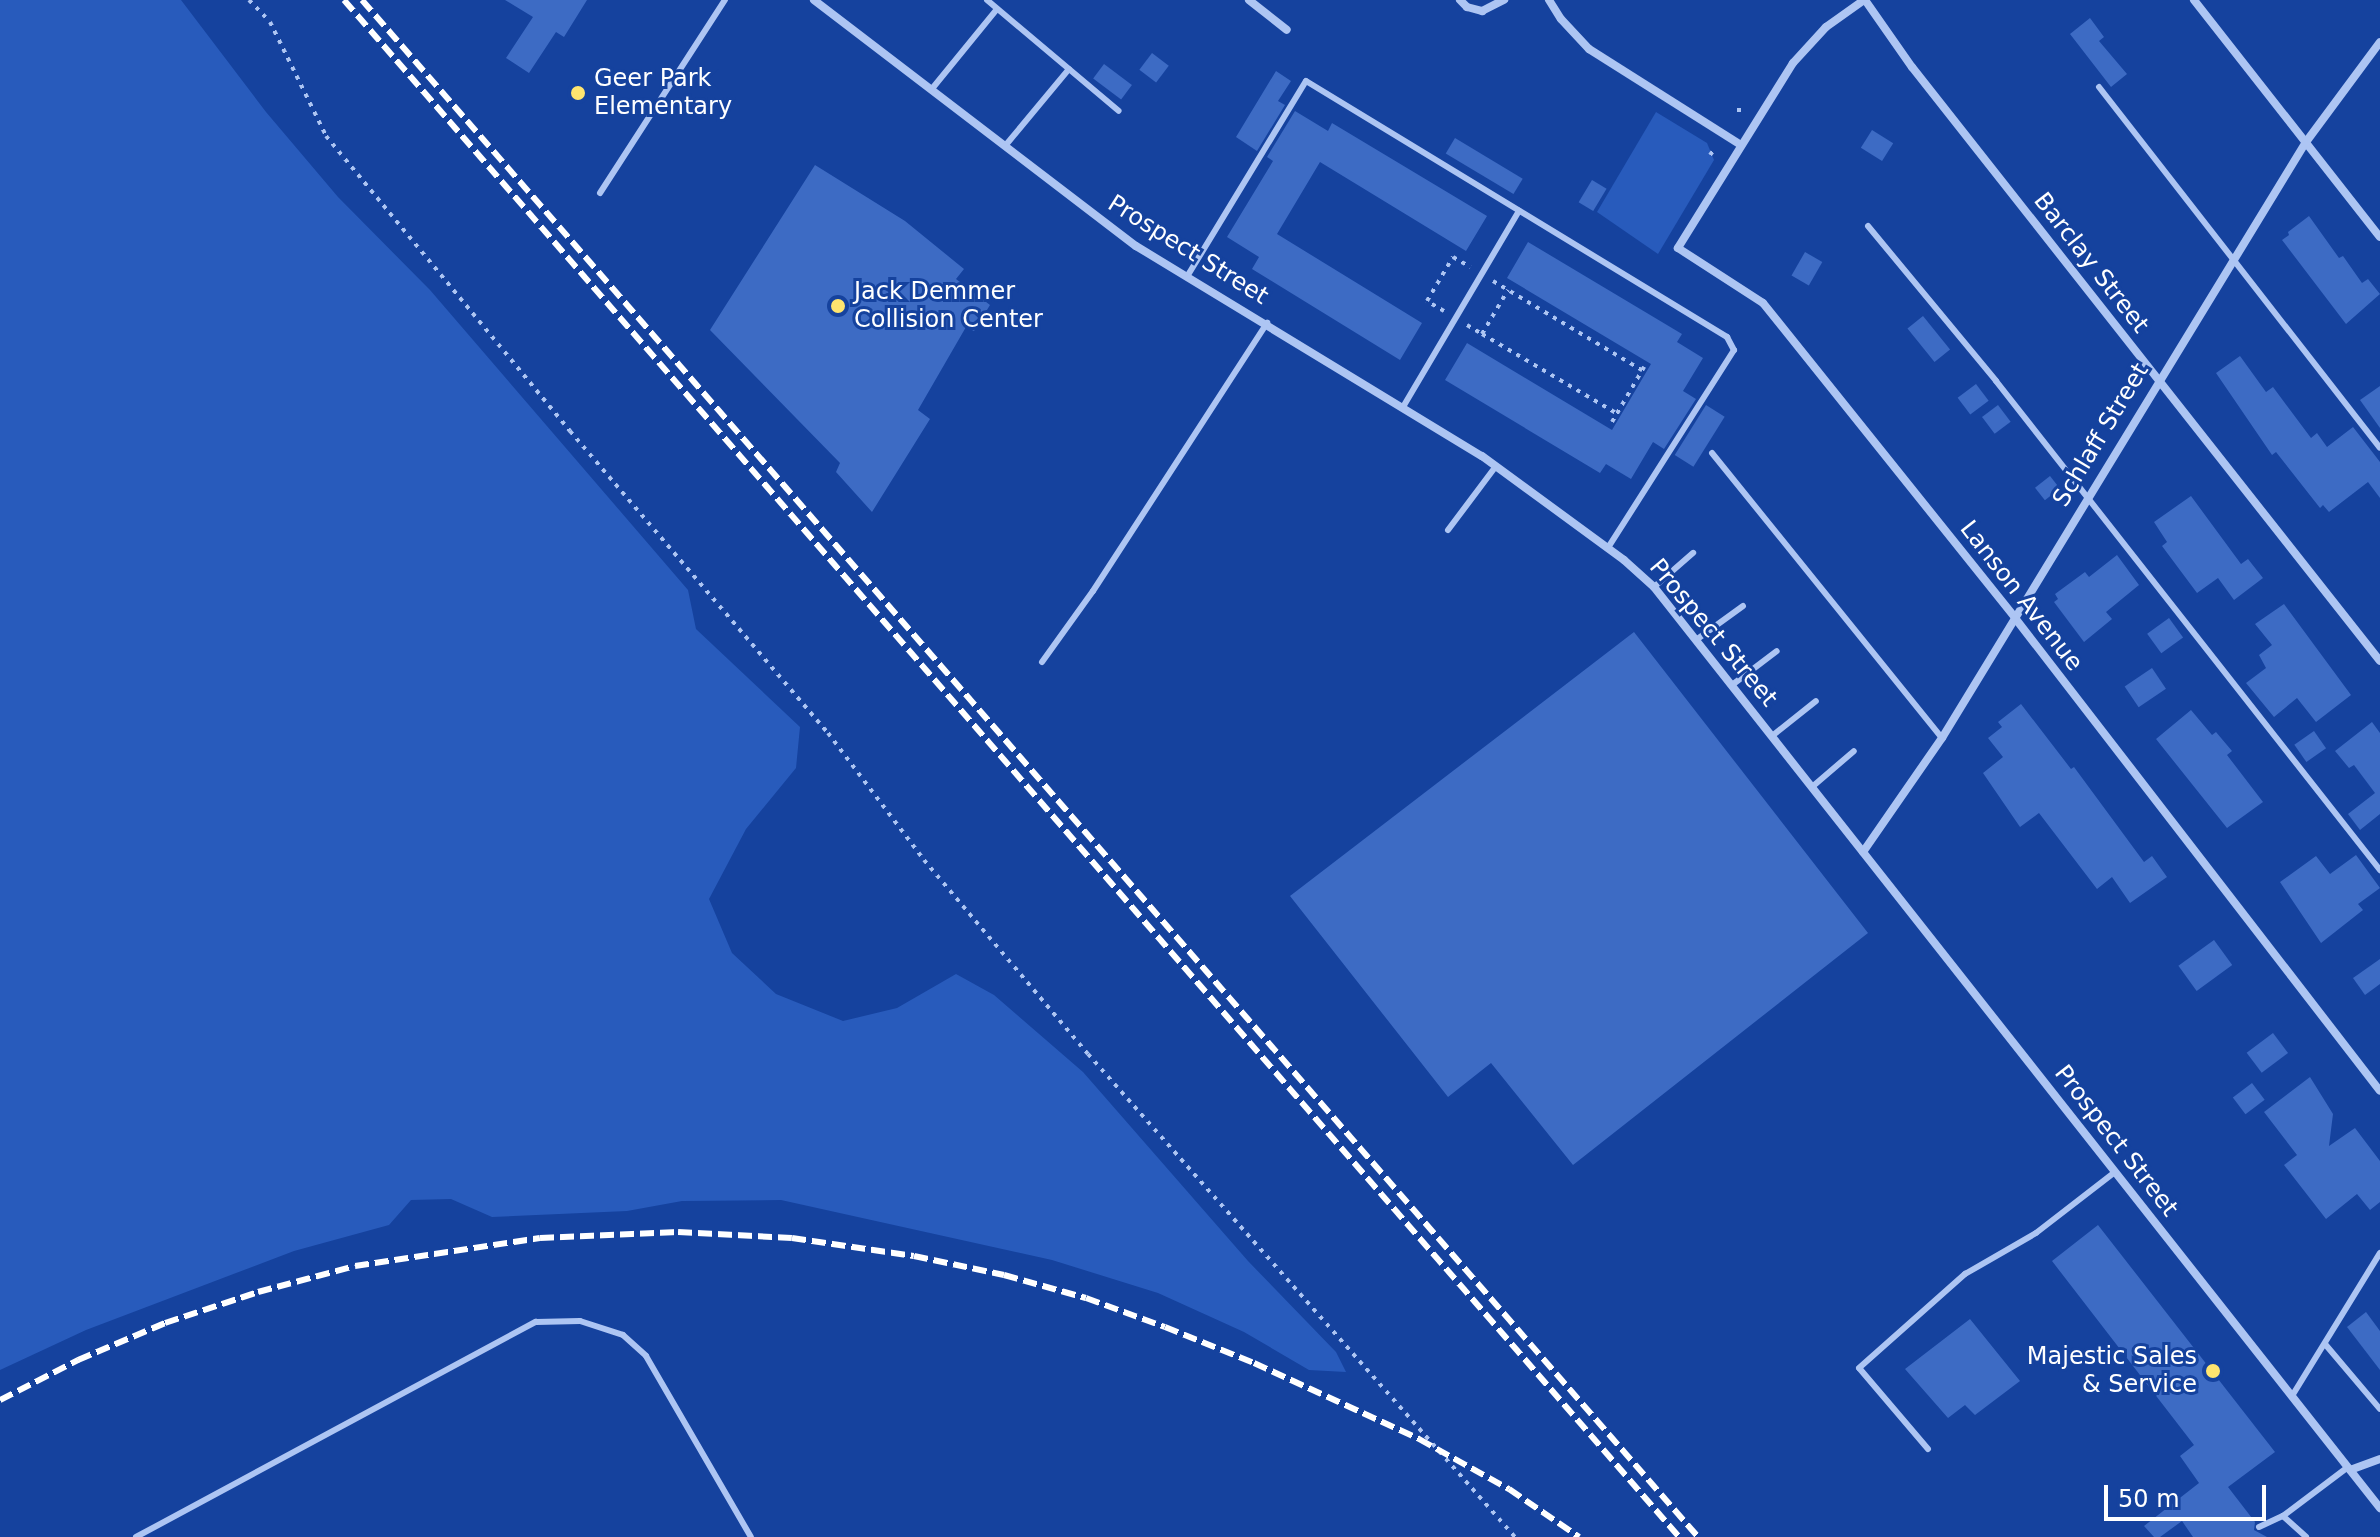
<!DOCTYPE html>
<style>
body{margin:0}
#map{position:relative;width:2380px;height:1537px;overflow:hidden;background:#15429e;font-family:"DejaVu Sans",sans-serif}
div>[style]{position:absolute}
[style*='--x']{left:calc(var(--x)*1px);top:calc(var(--y)*1px);width:calc(var(--w)*1px);rotate:calc(var(--a)*1deg)}
.green>*{inset:0;background:#285bbc}
.building>*{inset:0;background:#3d6bc4;transform-origin:0 0}
.path>*{height:4px;margin-top:-2px;transform-origin:0;background:repeating-linear-gradient(90deg,#adc5f3 0 4px,transparent 0 10px)}
.lane>*{height:6px;margin:-3px;padding:0 3px;transform-origin:3px;border-radius:3px;background:#adc5f3}
.street>*{height:8px;margin:-4px;padding:0 4px;transform-origin:4px;border-radius:4px;background:#adc5f3}
.rail>*{height:6px;margin-top:-3px;transform-origin:0;background:repeating-linear-gradient(90deg,#fff 0 14px,transparent 0 20px)}
.dots>*{width:22px;height:22px;translate:-50% -50%;box-sizing:border-box;border:4px solid #15429e;border-radius:50%}
span{translate:-50% -50%;white-space:nowrap;text-align:center;line-height:1.15;-webkit-text-stroke:6px #15429e;paint-order:stroke}
.poi-label{font-size:24px;color:#fff}
.left{translate:0 -50%;text-align:left}
.right{translate:-100% -50%;text-align:right}
.street-label{font-size:24px;color:#fff}
.scale{position:absolute;left:2104px;top:1485px;width:162px;height:36px;box-sizing:border-box;border:4px solid #fff;border-top:0;padding-left:10px;font-size:24px;line-height:28px;white-space:nowrap;color:#fff;-webkit-text-stroke:6px #15429e;paint-order:stroke}
</style>
<div id="map">
<div class="green">
<div style="clip-path:polygon(0 0,181px 0,266px 112px,338px 197px,430px 290px,688px 590px,696px 629px,800px 727px,796px 768px,746px 829px,709px 899px,732px 953px,776px 994px,843px 1021px,897px 1008px,956px 974px,994px 995px,1083px 1072px,1248px 1261px,1336px 1352px,1346px 1372px,1309px 1370px,1244px 1332px,1158px 1293px,1052px 1260px,781px 1200px,682px 1201px,627px 1211px,492px 1217px,451px 1199px,411px 1200px,389px 1225px,294px 1251px,86px 1330px,0 1370px)"></div>
<div style="clip-path:polygon(1656px 112px,1707px 143px,1714px 160px,1658px 254px,1597px 212px)"></div>
</div>
<div class="building">
<div style="clip-path:polygon(505px 0,587px 0,564px 37px,556px 32px,529px 73px,506px 58px,533px 17px)"></div>
<div style="clip-path:polygon(2090px 18px,2104px 37px,2099px 41px,2127px 74px,2111px 87px,2070px 34px)"></div>
<div style="left:1152px;top:53px;width:21px;height:21px;rotate:37deg"></div>
<div style="left:1104px;top:64px;width:35px;height:18px;rotate:37deg"></div>
<div style="clip-path:polygon(1276px 71px,1291px 81px,1278px 101px,1285px 105px,1257px 151px,1236px 137px)"></div>
<div style="clip-path:polygon(1295px 111px,1328px 131px,1332px 123px,1487px 216px,1466px 251px,1320px 162px,1277px 234px,1422px 323px,1400px 360px,1252px 269px,1259px 257px,1227px 237px,1273px 161px,1267px 157px)"></div>
<div style="left:1872px;top:130px;width:25px;height:21px;rotate:32deg"></div>
<div style="left:1455px;top:138px;width:79px;height:18px;rotate:31deg"></div>
<div style="clip-path:polygon(815px 165px,905px 221px,964px 269px,956px 279px,990px 305px,974px 331px,966px 327px,918px 410px,930px 419px,872px 512px,836px 472px,840px 463px,710px 330px)"></div>
<div style="left:1592px;top:180px;width:17px;height:26px;rotate:31deg"></div>
<div style="clip-path:polygon(2309px 216px,2339px 258px,2343px 256px,2362px 283px,2368px 279px,2380px 294px,2346px 324px,2282px 240px,2289px 235px,2288px 232px)"></div>
<div style="clip-path:polygon(1528px 242px,1682px 334px,1677px 342px,1703px 358px,1683px 391px,1696px 399px,1664px 449px,1653px 442px,1631px 479px,1606px 464px,1600px 473px,1445px 380px,1467px 343px,1612px 430px,1651px 364px,1507px 278px)"></div>
<div style="left:1805px;top:252px;width:20px;height:27px;rotate:30deg"></div>
<div style="left:1923px;top:316px;width:43px;height:20px;rotate:51deg"></div>
<div style="clip-path:polygon(2240px 356px,2266px 392px,2273px 387px,2311px 438px,2317px 433px,2327px 447px,2353px 427px,2380px 462px,2380px 498px,2368px 482px,2329px 512px,2323px 505px,2320px 508px,2276px 452px,2272px 455px,2216px 373px)"></div>
<div style="left:1976px;top:384px;width:21px;height:23px;rotate:53deg"></div>
<div style="clip-path:polygon(2380px 386px,2380px 428px,2360px 400px)"></div>
<div style="left:1706px;top:405px;width:22px;height:59px;rotate:32deg"></div>
<div style="left:1998px;top:405px;width:21px;height:20px;rotate:53deg"></div>
<div style="left:2050px;top:476px;width:16px;height:19px;rotate:52deg"></div>
<div style="clip-path:polygon(2191px 496px,2241px 564px,2248px 559px,2263px 578px,2234px 600px,2218px 578px,2197px 593px,2162px 546px,2167px 542px,2154px 522px)"></div>
<div style="clip-path:polygon(2117px 555px,2139px 585px,2106px 612px,2112px 619px,2084px 642px,2054px 602px,2058px 599px,2055px 594px,2085px 572px,2089px 577px)"></div>
<div style="clip-path:polygon(2284px 604px,2351px 695px,2316px 722px,2297px 698px,2274px 717px,2246px 683px,2266px 668px,2259px 655px,2272px 645px,2255px 624px)"></div>
<div style="left:2169px;top:618px;width:24px;height:27px;rotate:54deg"></div>
<div style="clip-path:polygon(1634px 632px,1868px 933px,1573px 1165px,1491px 1063px,1448px 1097px,1290px 896px)"></div>
<div style="left:2152px;top:668px;width:25px;height:33px;rotate:56deg"></div>
<div style="clip-path:polygon(2021px 704px,2071px 769px,2074px 767px,2144px 862px,2152px 856px,2167px 877px,2130px 903px,2112px 877px,2097px 889px,2039px 813px,2020px 827px,1983px 773px,2003px 757px,1988px 738px,2002px 727px,1998px 722px)"></div>
<div style="clip-path:polygon(2191px 710px,2212px 735px,2216px 732px,2232px 751px,2227px 755px,2263px 802px,2227px 828px,2156px 739px)"></div>
<div style="clip-path:polygon(2372px 722px,2380px 733px,2380px 814px,2360px 830px,2348px 814px,2375px 793px,2354px 765px,2349px 768px,2335px 751px)"></div>
<div style="left:2314px;top:731px;width:21px;height:24px;rotate:55deg"></div>
<div style="clip-path:polygon(2356px 855px,2380px 888px,2358px 904px,2363px 910px,2321px 943px,2280px 882px,2316px 856px,2330px 874px)"></div>
<div style="left:2214px;top:940px;width:31px;height:44px;rotate:54deg"></div>
<div style="clip-path:polygon(2380px 959px,2380px 984px,2365px 995px,2353px 978px)"></div>
<div style="left:2273px;top:1033px;width:25px;height:33px;rotate:53deg"></div>
<div style="clip-path:polygon(2310px 1077px,2333px 1114px,2329px 1146px,2355px 1128px,2380px 1161px,2380px 1202px,2370px 1210px,2357px 1194px,2326px 1219px,2284px 1165px,2297px 1155px,2264px 1112px)"></div>
<div style="left:2252px;top:1083px;width:21px;height:24px;rotate:53deg"></div>
<div style="clip-path:polygon(2098px 1225px,2275px 1452px,2228px 1487px,2255px 1522px,2254px 1530px,2267px 1537px,2193px 1537px,2182px 1521px,2160px 1537px,2154px 1537px,2144px 1526px,2199px 1483px,2180px 1456px,2194px 1445px,2052px 1261px)"></div>
<div style="clip-path:polygon(2366px 1312px,2380px 1331px,2380px 1370px,2347px 1327px)"></div>
<div style="clip-path:polygon(1970px 1319px,2020px 1381px,1975px 1415px,1965px 1405px,1948px 1418px,1905px 1369px)"></div>
</div>
<div class="path">
<div style="--x:249;--y:0;--w:30;--a:46"></div>
<div style="--x:270;--y:22;--w:127;--a:63.8"></div>
<div style="--x:326;--y:136;--w:383;--a:50.4"></div>
<div style="--x:570;--y:431;--w:397;--a:49.5"></div>
<div style="--x:828;--y:733;--w:159;--a:52.9"></div>
<div style="--x:924;--y:860;--w:254;--a:49.8"></div>
<div style="--x:1088;--y:1054;--w:645;--a:48.52"></div>
<div style="--x:1739;--y:108;--w:5;--a:90"></div>
<div style="--x:1710;--y:155;--w:5;--a:-53"></div>
<div style="--x:1493;--y:281;--w:174;--a:30.9"></div>
<div style="--x:1444;--y:311;--w:20;--a:-150"></div>
<div style="--x:1427;--y:301;--w:51;--a:-59.4"></div>
<div style="--x:1453;--y:257;--w:20;--a:30"></div>
<div style="--x:1467;--y:325;--w:17;--a:31"></div>
<div style="--x:1482;--y:334;--w:51;--a:-59.4"></div>
<div style="--x:1482;--y:334;--w:156;--a:30.5"></div>
<div style="--x:1612;--y:422;--w:64;--a:-59.8"></div>
</div>
<div class="lane">
<div style="--x:987;--y:0;--w:172;--a:40.1"></div>
<div style="--x:2099;--y:87;--w:457;--a:52.1"></div>
<div style="--x:931;--y:90;--w:104;--a:-50.8"></div>
<div style="--x:1005;--y:146;--w:100;--a:-50.3"></div>
<div style="--x:600;--y:193;--w:230;--a:-57.1"></div>
<div style="--x:1868;--y:226;--w:201;--a:50.4"></div>
<div style="--x:1996;--y:381;--w:622;--a:51.86"></div>
<div style="--x:1188;--y:275;--w:227;--a:-58.7"></div>
<div style="--x:1306;--y:81;--w:493;--a:31.3"></div>
<div style="--x:1727;--y:337;--w:15;--a:62"></div>
<div style="--x:1734;--y:350;--w:235;--a:122.5"></div>
<div style="--x:1403;--y:407;--w:228;--a:-59.4"></div>
<div style="--x:1712;--y:453;--w:366;--a:51.1"></div>
<div style="--x:1448;--y:530;--w:80;--a:-53.1"></div>
<div style="--x:1654;--y:587;--w:52;--a:-41.1"></div>
<div style="--x:1696;--y:640;--w:58;--a:-35.9"></div>
<div style="--x:1042;--y:662;--w:87;--a:-54.3"></div>
<div style="--x:1093;--y:591;--w:320;--a:-57"></div>
<div style="--x:1732;--y:685;--w:56;--a:-37.1"></div>
<div style="--x:1772;--y:736;--w:56;--a:-38.5"></div>
<div style="--x:1812;--y:787;--w:55;--a:-40.6"></div>
<div style="--x:2325;--y:1344;--w:85;--a:49.8"></div>
<div style="--x:2292;--y:1396;--w:168;--a:-58.4"></div>
<div style="--x:1928;--y:1449;--w:106;--a:-130.4"></div>
<div style="--x:1859;--y:1368;--w:142;--a:-41.6"></div>
<div style="--x:1965;--y:1274;--w:82;--a:-30"></div>
<div style="--x:2036;--y:1233;--w:100;--a:-37.7"></div>
<div style="--x:2283;--y:1516;--w:31;--a:42"></div>
<div style="--x:2259;--y:1527;--w:26;--a:-25"></div>
<div style="--x:2283;--y:1516;--w:81;--a:-37"></div>
<div style="--x:136;--y:1537;--w:454;--a:-28.3"></div>
<div style="--x:536;--y:1322;--w:44;--a:-1.3"></div>
<div style="--x:580;--y:1321;--w:45;--a:18"></div>
<div style="--x:623;--y:1335;--w:31;--a:42"></div>
<div style="--x:646;--y:1356;--w:209;--a:59.9"></div>
</div>
<div class="street">
<div style="--x:814;--y:0;--w:405;--a:37.4"></div>
<div style="--x:1136;--y:246;--w:405;--a:31.3"></div>
<div style="--x:1482;--y:456;--w:176;--a:36.2"></div>
<div style="--x:1624;--y:560;--w:40;--a:42"></div>
<div style="--x:1654;--y:587;--w:1173;--a:51.75"></div>
<div style="--x:1249;--y:0;--w:48;--a:38.3"></div>
<div style="--x:1460;--y:0;--w:10;--a:45"></div>
<div style="--x:1467;--y:7;--w:16;--a:15"></div>
<div style="--x:1482;--y:11;--w:25;--a:-27"></div>
<div style="--x:1549;--y:0;--w:22;--a:58"></div>
<div style="--x:1561;--y:19;--w:41;--a:47"></div>
<div style="--x:1589;--y:49;--w:180;--a:32.3"></div>
<div style="--x:1864;--y:0;--w:47;--a:144.6"></div>
<div style="--x:1826;--y:27;--w:49;--a:132.5"></div>
<div style="--x:1793;--y:63;--w:218;--a:121.9"></div>
<div style="--x:1678;--y:248;--w:101;--a:32.9"></div>
<div style="--x:1763;--y:303;--w:403;--a:51.3"></div>
<div style="--x:2015;--y:618;--w:597;--a:52.34"></div>
<div style="--x:1865;--y:0;--w:82;--a:55"></div>
<div style="--x:1912;--y:67;--w:756;--a:51.77"></div>
<div style="--x:2194;--y:0;--w:301;--a:51.9"></div>
<div style="--x:1863;--y:852;--w:139;--a:-55.3"></div>
<div style="--x:1942;--y:738;--w:698;--a:-58.59"></div>
<div style="--x:2306;--y:142;--w:124;--a:-53.5"></div>
<div style="--x:2350;--y:1470;--w:32;--a:-20"></div>
</div>
<div class="rail">
<div style="--x:344;--y:0;--w:2036;--a:49.02"></div>
<div style="--x:362;--y:0;--w:2036;--a:49"></div>
<div style="--x:0;--y:1400;--w:88;--a:-27.1"></div>
<div style="--x:78;--y:1360;--w:95;--a:-23"></div>
<div style="--x:165;--y:1323;--w:98;--a:-18.4"></div>
<div style="--x:258;--y:1292;--w:100;--a:-15"></div>
<div style="--x:355;--y:1266;--w:187;--a:-8.6"></div>
<div style="--x:540;--y:1238;--w:138;--a:-2.5"></div>
<div style="--x:678;--y:1232;--w:114;--a:3"></div>
<div style="--x:792;--y:1238;--w:123;--a:8.4"></div>
<div style="--x:914;--y:1256;--w:92;--a:11.9"></div>
<div style="--x:1004;--y:1275;--w:85;--a:15.7"></div>
<div style="--x:1086;--y:1298;--w:84;--a:20.2"></div>
<div style="--x:1165;--y:1327;--w:96;--a:22"></div>
<div style="--x:1254;--y:1363;--w:182;--a:24.7"></div>
<div style="--x:1419;--y:1439;--w:103;--a:29.1"></div>
<div style="--x:1509;--y:1489;--w:85;--a:34.4"></div>
</div>
<div class="dots">
<div style="left:578px;top:93px;background:#ffe56f"></div>
<div style="left:838px;top:306px;background:#ffe56f"></div>
<div style="left:2213px;top:1371px;background:#ffe56f"></div>
</div>
<div class="poi-label">
<span class="left" style="left:594px;top:93px">Geer Park<br>Elementary</span>
<span class="left" style="left:854px;top:306px">Jack Demmer<br>Collision Center</span>
<span class="right" style="left:2197px;top:1371px">Majestic Sales<br>&amp; Service</span>
</div>
<div class="street-label">
<span style="left:1188px;top:250px;rotate:32deg">Prospect Street</span>
<span style="left:2091px;top:263px;rotate:52deg">Barclay Street</span>
<span style="left:2101px;top:435px;rotate:-59deg">Schlaff Street</span>
<span style="left:2021px;top:596px;rotate:52deg">Lanson Avenue</span>
<span style="left:1713px;top:633px;rotate:50deg">Prospect Street</span>
<span style="left:2116px;top:1141px;rotate:52deg">Prospect Street</span>
</div>
<div class="scale">50 m</div>
</div>
